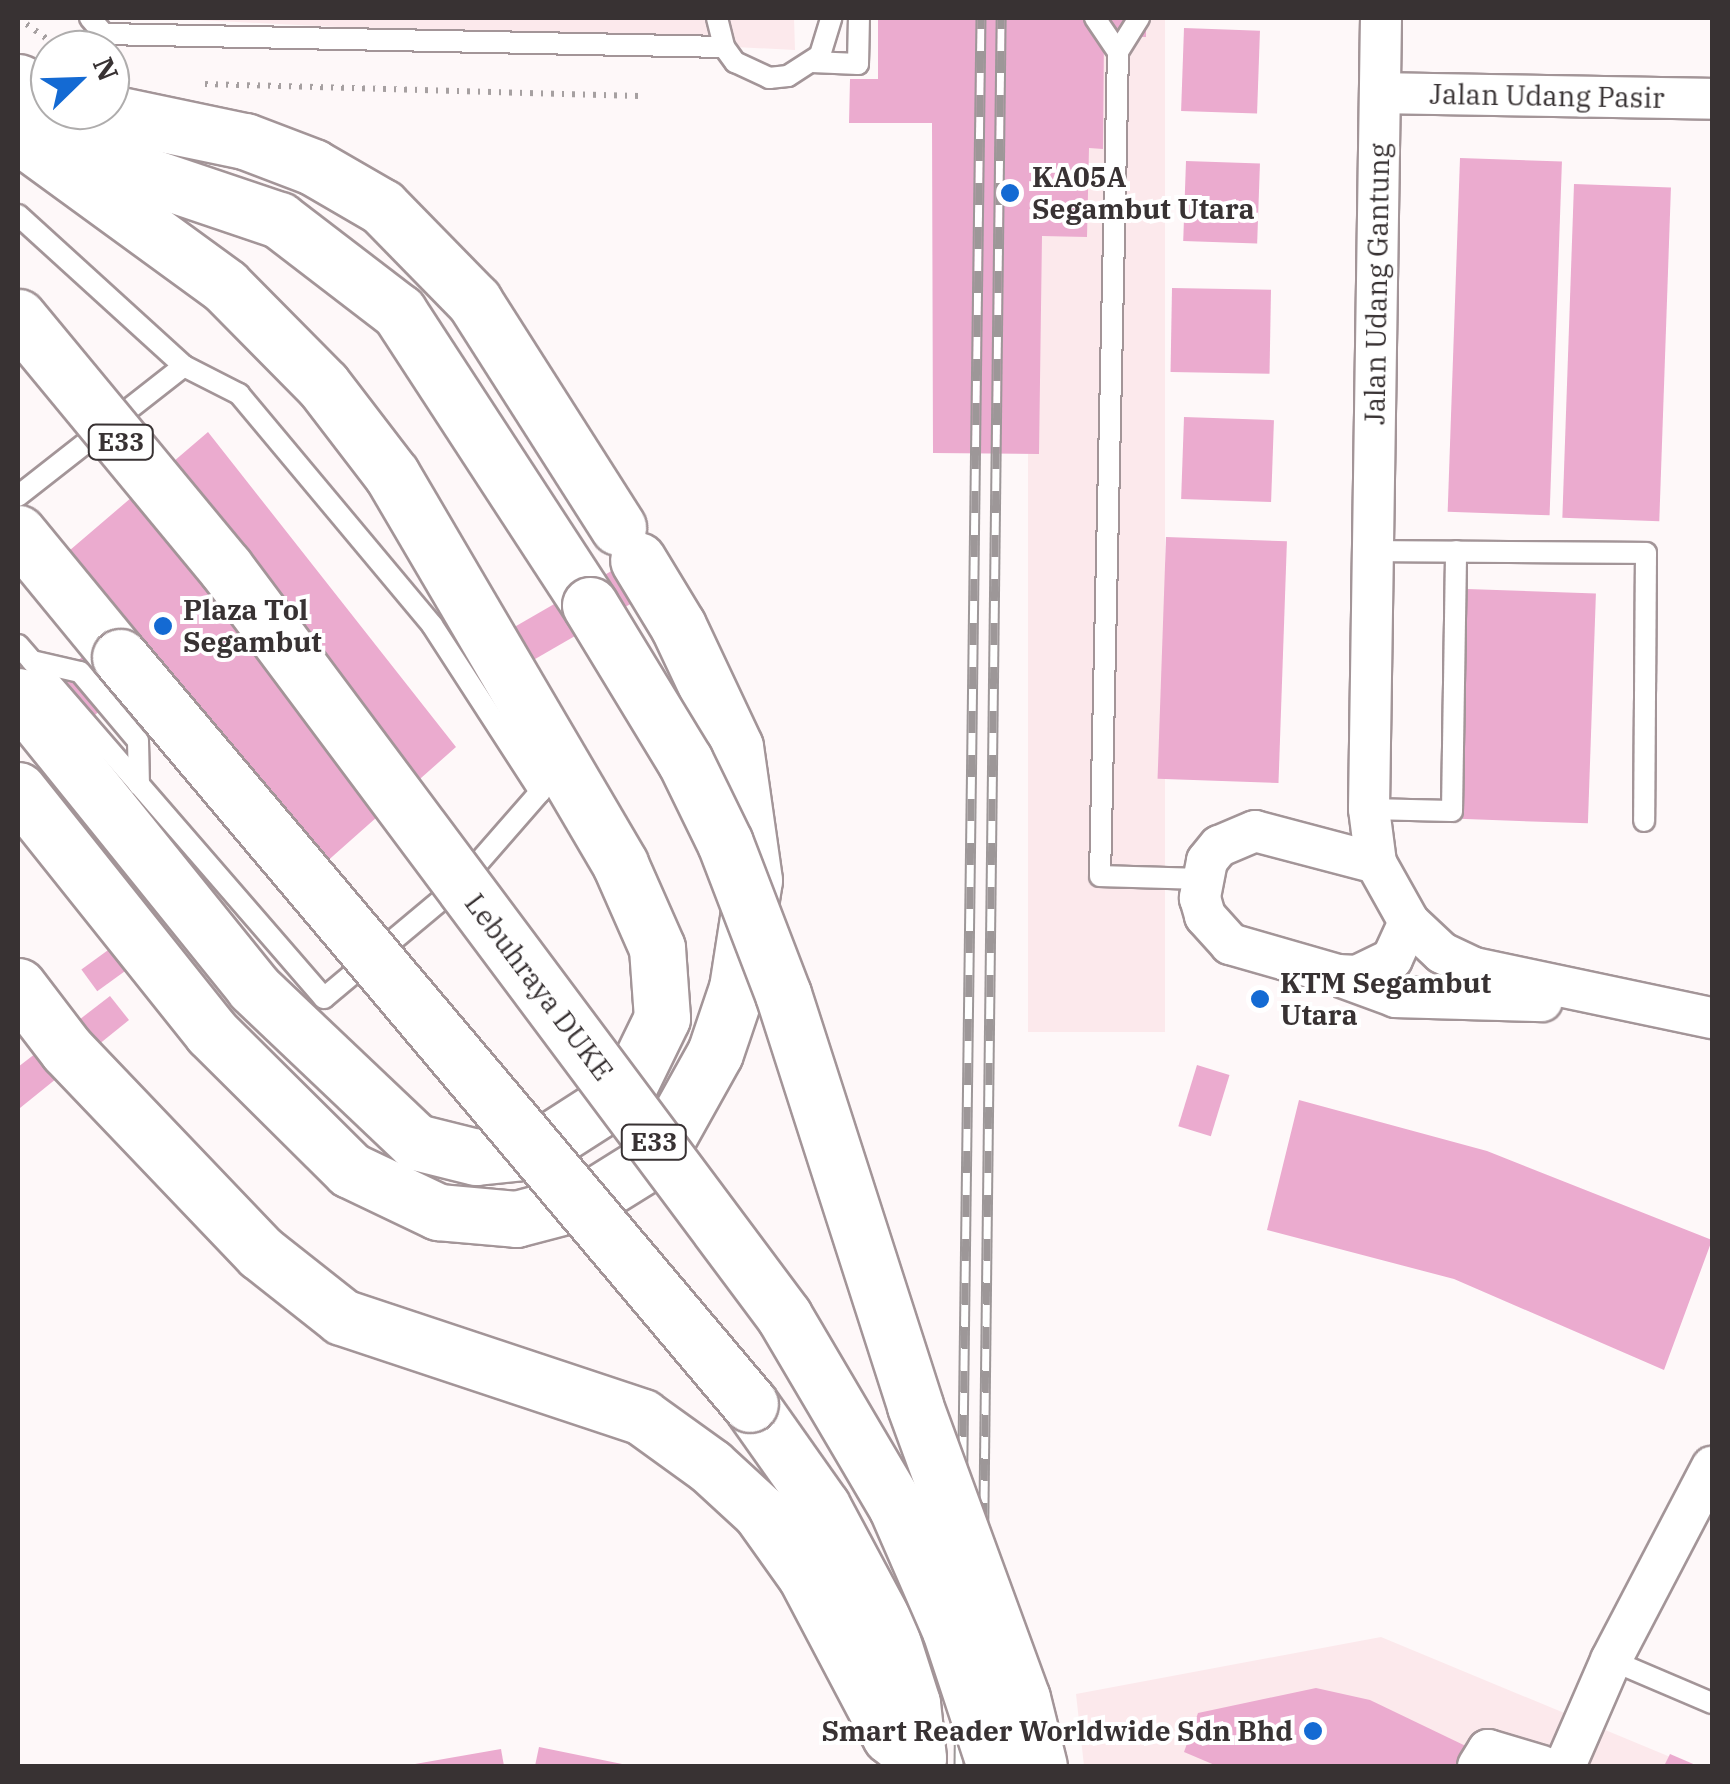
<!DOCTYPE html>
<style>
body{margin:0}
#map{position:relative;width:1730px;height:1784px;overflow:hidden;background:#fef8f9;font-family:"IBM Plex Serif",serif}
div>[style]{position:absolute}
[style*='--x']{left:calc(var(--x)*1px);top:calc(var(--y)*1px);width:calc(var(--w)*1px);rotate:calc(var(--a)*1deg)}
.built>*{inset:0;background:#fce9ec;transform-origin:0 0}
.building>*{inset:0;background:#ebabcf;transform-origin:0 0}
.path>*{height:6px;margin-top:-3px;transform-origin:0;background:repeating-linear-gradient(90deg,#a6a0a1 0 2.5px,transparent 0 10.5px)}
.roads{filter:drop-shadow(2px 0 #a39598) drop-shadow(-2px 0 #a39598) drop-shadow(0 2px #a39598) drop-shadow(0 -2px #a39598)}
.lane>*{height:20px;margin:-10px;padding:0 10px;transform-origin:10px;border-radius:10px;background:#fff}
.street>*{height:40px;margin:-20px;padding:0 20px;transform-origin:20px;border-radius:20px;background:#fff}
.highway>*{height:55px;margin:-27.5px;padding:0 27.5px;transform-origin:27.5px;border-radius:27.5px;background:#fff}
.rail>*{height:11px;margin-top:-5.5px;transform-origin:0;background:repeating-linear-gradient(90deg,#fff 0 22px,#9d9798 0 44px);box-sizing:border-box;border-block:2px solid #9d9798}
.bridges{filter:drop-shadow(2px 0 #a39598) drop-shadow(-2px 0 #a39598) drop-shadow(0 2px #a39598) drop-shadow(0 -2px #a39598)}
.highway-bridge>*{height:55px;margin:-27.5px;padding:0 27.5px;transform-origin:27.5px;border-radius:27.5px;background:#fff}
.dots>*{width:28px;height:28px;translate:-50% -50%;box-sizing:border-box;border:5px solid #fff;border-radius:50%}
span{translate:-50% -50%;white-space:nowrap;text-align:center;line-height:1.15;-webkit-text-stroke:8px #fff;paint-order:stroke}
.shield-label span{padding:2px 8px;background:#fff;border:2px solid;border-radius:8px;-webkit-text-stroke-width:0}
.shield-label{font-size:25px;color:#383233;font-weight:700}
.street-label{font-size:28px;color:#383233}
.poi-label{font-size:28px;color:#383233;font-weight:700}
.left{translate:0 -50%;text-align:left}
.right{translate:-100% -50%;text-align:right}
.frame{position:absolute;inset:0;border:20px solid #383233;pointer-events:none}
.north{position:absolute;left:30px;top:30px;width:100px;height:100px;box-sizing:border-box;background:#fff;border:2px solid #afadad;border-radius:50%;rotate:67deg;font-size:28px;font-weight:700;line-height:40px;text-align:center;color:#383233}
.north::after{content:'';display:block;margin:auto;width:35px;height:45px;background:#146ad3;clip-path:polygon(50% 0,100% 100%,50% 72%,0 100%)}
</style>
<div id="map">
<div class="built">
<div style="clip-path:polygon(158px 18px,794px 18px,795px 50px)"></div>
<div style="left:1028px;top:18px;width:137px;height:1014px"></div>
<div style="clip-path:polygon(1381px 1637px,1692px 1766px,1084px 1766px,1076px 1694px)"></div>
</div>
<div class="building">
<div style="clip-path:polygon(878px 18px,1146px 18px,1146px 37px,1104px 36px,1103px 149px,1089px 148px,1087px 237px,1042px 236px,1039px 454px,933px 453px,932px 123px,849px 123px,850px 79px,878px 79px)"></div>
<div style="left:1184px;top:28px;width:76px;height:83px;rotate:2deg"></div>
<div style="left:1460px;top:158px;width:102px;height:354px;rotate:2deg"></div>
<div style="left:1186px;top:161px;width:74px;height:80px;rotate:2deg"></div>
<div style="left:1574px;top:184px;width:97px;height:334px;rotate:2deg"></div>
<div style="left:1172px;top:288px;width:99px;height:84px;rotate:1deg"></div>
<div style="left:1184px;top:417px;width:90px;height:82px;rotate:2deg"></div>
<div style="clip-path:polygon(208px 432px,456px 747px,289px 895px,120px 695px,61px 742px,27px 701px,86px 654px,28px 586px)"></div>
<div style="left:1166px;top:537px;width:121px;height:242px;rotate:2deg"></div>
<div style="left:627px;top:562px;width:38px;height:132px;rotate:60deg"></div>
<div style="left:1467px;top:589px;width:129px;height:230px;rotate:2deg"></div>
<div style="left:155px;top:916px;width:27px;height:91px;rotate:54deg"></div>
<div style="clip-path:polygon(110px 996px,129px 1020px,20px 1108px,18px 1067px)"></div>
<div style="left:1197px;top:1065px;width:34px;height:64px;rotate:17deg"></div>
<div style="clip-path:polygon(1299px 1100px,1487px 1151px,1712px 1240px,1664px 1370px,1454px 1279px,1267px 1230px)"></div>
<div style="clip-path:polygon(1316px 1688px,1370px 1700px,1472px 1749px,1464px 1766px,1217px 1766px,1184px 1752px,1198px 1713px)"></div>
<div style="clip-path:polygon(539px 1747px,627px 1765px,626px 1766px,535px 1766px)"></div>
<div style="clip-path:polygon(501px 1749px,504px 1766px,415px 1766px,415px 1764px)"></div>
<div style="clip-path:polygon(1670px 1754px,1698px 1766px,1664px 1766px)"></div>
</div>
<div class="path">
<div style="--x:18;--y:18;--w:53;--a:35.8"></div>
<div style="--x:205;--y:84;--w:434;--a:1.6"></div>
</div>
<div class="roads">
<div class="lane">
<div style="--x:90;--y:18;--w:21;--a:49"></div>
<div style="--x:104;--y:34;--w:620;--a:1.2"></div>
<div style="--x:717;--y:18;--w:30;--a:76"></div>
<div style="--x:724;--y:47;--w:19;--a:54"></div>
<div style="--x:735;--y:62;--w:38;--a:25"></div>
<div style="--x:769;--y:78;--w:19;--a:-6"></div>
<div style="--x:788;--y:76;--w:38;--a:-33"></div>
<div style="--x:820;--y:55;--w:39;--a:-73"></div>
<div style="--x:1095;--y:18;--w:41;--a:55.9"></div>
<div style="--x:1139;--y:18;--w:40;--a:122"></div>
<div style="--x:1118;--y:52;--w:824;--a:91.25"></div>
<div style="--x:1100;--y:876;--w:101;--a:1.7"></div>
<div style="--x:812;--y:62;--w:46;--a:2.5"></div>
<div style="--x:858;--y:64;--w:46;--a:-88.8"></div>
<div style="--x:18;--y:215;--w:224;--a:42.3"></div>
<div style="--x:184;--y:366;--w:62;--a:27"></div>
<div style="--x:239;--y:394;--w:301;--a:50.1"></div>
<div style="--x:432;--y:625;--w:199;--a:57.1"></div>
<div style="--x:540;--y:792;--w:123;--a:131.1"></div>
<div style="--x:459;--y:885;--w:176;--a:140.1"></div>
<div style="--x:324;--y:998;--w:467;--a:-130.9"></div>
<div style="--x:18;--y:496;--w:211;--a:-38.1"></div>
<div style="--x:1372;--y:551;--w:274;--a:0.4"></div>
<div style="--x:1646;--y:553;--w:268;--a:90.4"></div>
<div style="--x:32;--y:661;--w:49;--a:12.9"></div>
<div style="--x:80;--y:672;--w:90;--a:50"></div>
<div style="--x:138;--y:741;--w:44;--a:88.7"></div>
<div style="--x:1369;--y:809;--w:83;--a:1.4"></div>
<div style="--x:1452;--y:811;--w:260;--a:-89.1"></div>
<div style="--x:1611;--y:1660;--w:110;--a:23.1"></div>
</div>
<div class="street">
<div style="--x:1381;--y:18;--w:791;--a:90.87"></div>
<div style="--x:1369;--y:809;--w:54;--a:82.6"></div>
<div style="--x:1376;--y:863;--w:68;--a:60.8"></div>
<div style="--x:1409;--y:922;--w:45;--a:43.2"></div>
<div style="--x:1442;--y:953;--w:35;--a:25"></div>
<div style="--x:1474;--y:968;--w:243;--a:11.9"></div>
<div style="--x:1381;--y:93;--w:331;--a:1"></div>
<div style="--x:1376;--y:863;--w:125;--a:-165.2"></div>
<div style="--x:1255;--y:831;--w:39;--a:157"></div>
<div style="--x:1219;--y:846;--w:19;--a:129"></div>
<div style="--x:1207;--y:861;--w:38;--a:101"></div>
<div style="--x:1200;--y:898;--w:19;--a:74"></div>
<div style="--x:1205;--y:916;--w:38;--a:48"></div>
<div style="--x:1230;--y:944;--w:112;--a:16"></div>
<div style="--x:1338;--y:975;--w:19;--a:3"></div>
<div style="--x:1357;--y:976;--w:39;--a:-26"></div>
<div style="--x:1392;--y:959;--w:41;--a:-65.3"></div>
<div style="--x:1339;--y:976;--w:61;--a:20.2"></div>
<div style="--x:1396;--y:997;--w:146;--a:1.6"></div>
<div style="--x:1478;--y:1766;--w:19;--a:-58"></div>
<div style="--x:1488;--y:1750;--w:56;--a:16.5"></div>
<div style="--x:1565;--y:1766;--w:116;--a:-66.5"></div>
<div style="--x:1611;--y:1660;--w:218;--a:-62.4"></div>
</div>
<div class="highway">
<div style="--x:18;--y:82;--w:35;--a:25"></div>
<div style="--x:96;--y:110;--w:152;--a:11.8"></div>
<div style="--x:245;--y:141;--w:73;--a:20.9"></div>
<div style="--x:313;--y:167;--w:80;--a:30.1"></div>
<div style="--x:382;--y:207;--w:132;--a:45.6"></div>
<div style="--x:474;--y:301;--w:268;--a:57.5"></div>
<div style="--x:18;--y:135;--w:256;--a:36.1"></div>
<div style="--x:225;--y:286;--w:139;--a:45.3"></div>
<div style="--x:323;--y:385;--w:113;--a:52.5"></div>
<div style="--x:392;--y:475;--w:451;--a:59.6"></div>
<div style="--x:620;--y:864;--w:92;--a:66.2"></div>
<div style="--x:657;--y:948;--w:70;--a:85.9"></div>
<div style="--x:662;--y:1018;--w:82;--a:115.9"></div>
<div style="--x:626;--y:1092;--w:109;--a:147.3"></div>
<div style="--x:534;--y:1151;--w:58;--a:174.1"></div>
<div style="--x:476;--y:1157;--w:62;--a:-166"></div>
<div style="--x:416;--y:1142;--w:224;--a:-136.5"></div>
<div style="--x:254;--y:988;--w:375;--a:-128.9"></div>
<div style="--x:63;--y:147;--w:228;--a:18.7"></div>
<div style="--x:279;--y:220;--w:151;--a:37.5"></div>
<div style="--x:399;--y:312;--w:350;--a:56.9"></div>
<div style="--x:18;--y:533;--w:161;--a:50.6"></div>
<div style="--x:18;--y:790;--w:310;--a:51.4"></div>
<div style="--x:211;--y:1032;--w:196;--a:44.8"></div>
<div style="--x:350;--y:1170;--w:98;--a:25.5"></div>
<div style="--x:438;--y:1212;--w:78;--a:5.1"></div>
<div style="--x:516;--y:1219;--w:74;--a:-14.8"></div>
<div style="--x:588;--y:1200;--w:81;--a:-31.9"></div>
<div style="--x:657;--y:1157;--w:119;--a:-60.9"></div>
<div style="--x:715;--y:1053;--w:69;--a:-71.3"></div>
<div style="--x:737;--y:988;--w:109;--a:-81.1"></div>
<div style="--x:754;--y:880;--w:134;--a:-98.1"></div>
<div style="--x:735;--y:747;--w:134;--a:-115.2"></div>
<div style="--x:678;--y:626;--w:77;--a:-121.2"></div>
<div style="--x:18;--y:986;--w:81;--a:52.6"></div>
<div style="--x:67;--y:1050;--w:281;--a:46.3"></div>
<div style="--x:261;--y:1253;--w:103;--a:38.3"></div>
<div style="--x:342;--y:1317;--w:316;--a:18.4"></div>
<div style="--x:642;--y:1417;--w:84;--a:35.8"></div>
<div style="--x:710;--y:1466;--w:68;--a:42.6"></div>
<div style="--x:760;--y:1512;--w:77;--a:54.5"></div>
<div style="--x:805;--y:1575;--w:182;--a:62.2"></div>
<div style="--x:890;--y:1736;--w:36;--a:39"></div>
<div style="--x:750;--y:1404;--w:125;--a:54.8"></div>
<div style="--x:822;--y:1506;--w:142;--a:61.8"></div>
<div style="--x:889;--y:1631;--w:76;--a:72.3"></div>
<div style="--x:912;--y:1703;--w:54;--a:83.7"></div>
</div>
</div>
<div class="rail">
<div style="--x:959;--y:1766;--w:1748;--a:-89.28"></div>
<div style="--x:981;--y:1766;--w:1748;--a:-89.34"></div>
</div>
<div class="bridges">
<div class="highway-bridge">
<div style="--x:18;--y:317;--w:325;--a:50.4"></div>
<div style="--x:225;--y:567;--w:935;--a:53.26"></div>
<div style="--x:784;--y:1316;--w:221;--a:59.5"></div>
<div style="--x:896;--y:1506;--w:135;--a:66.5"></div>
<div style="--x:950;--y:1630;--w:143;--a:71.7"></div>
<div style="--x:590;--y:605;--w:183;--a:58.7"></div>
<div style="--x:685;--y:761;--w:91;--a:64"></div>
<div style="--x:725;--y:843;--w:162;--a:69"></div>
<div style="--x:783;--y:994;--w:433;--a:72.2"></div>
<div style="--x:915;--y:1406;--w:311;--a:69.9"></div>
<div style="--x:1022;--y:1698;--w:70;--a:76"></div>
<div style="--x:120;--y:657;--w:977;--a:49.86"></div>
</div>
</div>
<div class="dots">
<div style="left:1010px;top:193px;background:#146ad3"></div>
<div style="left:163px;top:626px;background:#146ad3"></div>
<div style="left:1260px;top:999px;background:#146ad3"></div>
<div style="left:1313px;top:1731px;background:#146ad3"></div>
</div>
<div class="shield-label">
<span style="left:121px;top:442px">E33</span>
<span style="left:654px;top:1142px">E33</span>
</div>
<div class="street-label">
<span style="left:1547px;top:96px;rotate:1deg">Jalan Udang Pasir</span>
<span style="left:1377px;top:284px;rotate:-89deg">Jalan Udang Gantung</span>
<span style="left:539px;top:987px;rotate:53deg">Lebuhraya DUKE</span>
</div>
<div class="poi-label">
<span class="left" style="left:1032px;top:193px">KA05A<br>Segambut Utara</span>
<span class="left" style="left:183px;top:626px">Plaza Tol<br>Segambut</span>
<span class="left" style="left:1280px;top:999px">KTM Segambut<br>Utara</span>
<span class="right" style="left:1293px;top:1731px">Smart Reader Worldwide Sdn Bhd</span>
</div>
<div class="frame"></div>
<div class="north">N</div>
</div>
